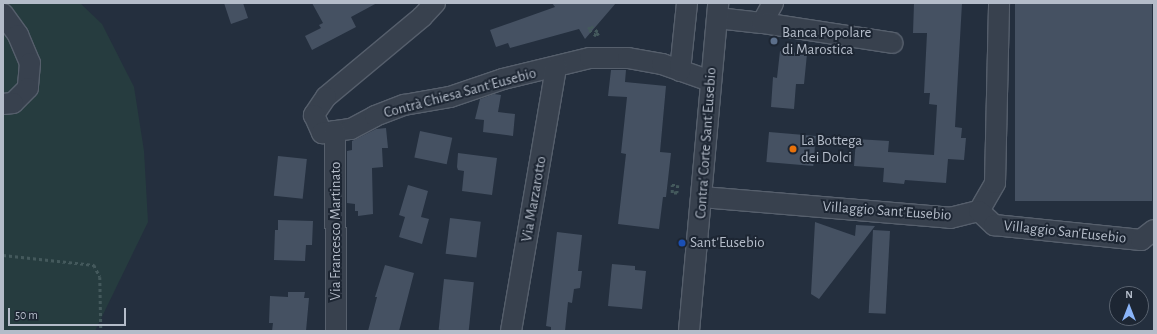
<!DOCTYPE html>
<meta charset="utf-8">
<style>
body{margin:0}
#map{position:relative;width:1157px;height:334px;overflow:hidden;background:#242f3e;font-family:"Alegreya Sans",sans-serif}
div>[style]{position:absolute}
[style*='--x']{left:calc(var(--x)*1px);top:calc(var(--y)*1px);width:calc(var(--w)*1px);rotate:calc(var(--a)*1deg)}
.green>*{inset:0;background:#263c3f}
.building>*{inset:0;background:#455162;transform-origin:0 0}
.path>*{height:2.5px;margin-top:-1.25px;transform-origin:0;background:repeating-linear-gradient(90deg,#44595c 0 3px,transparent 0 6px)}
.roads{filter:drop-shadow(1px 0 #565f6c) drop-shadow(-1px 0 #565f6c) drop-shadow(0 1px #565f6c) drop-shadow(0 -1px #565f6c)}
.minor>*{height:20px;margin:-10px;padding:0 10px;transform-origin:10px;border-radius:10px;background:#38414e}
.dots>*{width:11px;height:11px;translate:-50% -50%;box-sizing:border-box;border:2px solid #1d2633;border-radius:50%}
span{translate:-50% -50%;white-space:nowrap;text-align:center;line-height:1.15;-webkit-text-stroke:4px #1d2633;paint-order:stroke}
.poi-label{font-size:15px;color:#b4bcc9}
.left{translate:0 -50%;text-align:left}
.street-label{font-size:15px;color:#b4bcc9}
.frame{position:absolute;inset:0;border:4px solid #b4bcc9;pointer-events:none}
.north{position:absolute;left:1109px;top:286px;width:40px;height:40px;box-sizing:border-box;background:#1d2633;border:1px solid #59626f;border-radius:50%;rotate:0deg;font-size:11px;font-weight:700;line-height:16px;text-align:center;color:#b4bcc9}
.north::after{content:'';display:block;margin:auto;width:14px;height:18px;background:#8ab4f8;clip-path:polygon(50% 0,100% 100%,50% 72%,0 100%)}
.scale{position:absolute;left:8px;top:308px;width:118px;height:18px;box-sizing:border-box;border:2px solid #b4bcc9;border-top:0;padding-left:5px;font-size:12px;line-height:14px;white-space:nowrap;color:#b4bcc9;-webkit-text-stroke:3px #1d2633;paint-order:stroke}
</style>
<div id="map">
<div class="green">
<div style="clip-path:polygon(3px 3px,80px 3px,102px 24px,134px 87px,144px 151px,148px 222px,95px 331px,3px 331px)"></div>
</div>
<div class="building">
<div style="clip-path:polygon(224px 3px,243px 3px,248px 18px,231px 24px)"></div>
<div style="clip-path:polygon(312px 3px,377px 3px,351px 17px,356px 27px,312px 50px,305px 36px,321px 28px,319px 25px,323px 23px)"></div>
<div style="clip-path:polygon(552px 3px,616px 3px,585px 39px,579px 29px,510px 48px,508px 43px,496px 47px,490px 30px,555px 7px)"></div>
<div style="clip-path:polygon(914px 3px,962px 3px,955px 127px,962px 128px,961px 138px,966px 138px,964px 160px,948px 159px,946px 183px,905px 180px,904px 184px,883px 182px,884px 168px,854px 166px,856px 139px,889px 141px,888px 152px,934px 155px,937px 105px,929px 104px,930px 93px,924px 93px,927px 33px,913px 33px)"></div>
<div style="left:1015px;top:3px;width:137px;height:198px"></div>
<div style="clip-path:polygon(780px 51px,807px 54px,804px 84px,796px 84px,794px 109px,771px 107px,773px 77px,777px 78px)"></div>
<div style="clip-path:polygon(611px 70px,626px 70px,625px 82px,666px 86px,660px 152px,671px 153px,666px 197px,663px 197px,659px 229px,618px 224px,626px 154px,621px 153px,627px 97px,608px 96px)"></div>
<div style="clip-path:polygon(494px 94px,501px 95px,498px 112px,515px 114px,513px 136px,483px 132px,484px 120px,475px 119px,480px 99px)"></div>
<div style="clip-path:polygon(386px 128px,388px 148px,382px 148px,383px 167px,372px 168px,373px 214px,358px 216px,358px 211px,355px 211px,355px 204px,347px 203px,347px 151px,352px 150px,352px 141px,376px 129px)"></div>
<div style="left:420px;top:131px;width:33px;height:27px;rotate:12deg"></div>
<div style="left:769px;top:132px;width:47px;height:30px;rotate:5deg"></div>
<div style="clip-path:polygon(458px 153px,497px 158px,492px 195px,462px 191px,464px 171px,458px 170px,457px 167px)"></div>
<div style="left:278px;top:156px;width:29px;height:40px;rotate:6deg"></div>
<div style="clip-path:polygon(408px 185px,428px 191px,421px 217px,429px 219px,422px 244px,399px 237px,405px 217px,399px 215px)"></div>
<div style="left:450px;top:218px;width:31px;height:36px;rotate:7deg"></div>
<div style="clip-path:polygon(278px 220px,313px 221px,312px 245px,306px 245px,305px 261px,274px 260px,275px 230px,278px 230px)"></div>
<div style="clip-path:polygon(815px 222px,855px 236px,856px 225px,875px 226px,819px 299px,811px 294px)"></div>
<div style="left:873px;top:230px;width:17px;height:83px;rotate:3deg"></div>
<div style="clip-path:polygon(557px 232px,582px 235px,578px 271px,582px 271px,580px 288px,574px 289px,572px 303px,568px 302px,565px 331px,551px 331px,551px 327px,546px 326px)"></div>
<div style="clip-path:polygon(612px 264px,635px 266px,635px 270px,646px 271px,642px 309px,608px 306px)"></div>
<div style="clip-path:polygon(385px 265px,414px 273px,399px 331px,368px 331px,377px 297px,375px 297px)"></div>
<div style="left:444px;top:279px;width:30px;height:51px;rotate:6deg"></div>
<div style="clip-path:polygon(288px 292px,305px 292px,304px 298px,309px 298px,306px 331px,272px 331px,273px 323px,269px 323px,270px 296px,288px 297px)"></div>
</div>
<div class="path">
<div style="--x:591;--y:26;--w:11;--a:41"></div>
<div style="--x:599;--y:33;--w:4;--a:135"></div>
<div style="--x:596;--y:36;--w:11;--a:-139"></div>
<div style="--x:588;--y:29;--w:4;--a:-45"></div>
<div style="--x:672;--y:185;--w:6;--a:0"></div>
<div style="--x:678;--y:185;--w:8;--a:97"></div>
<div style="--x:677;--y:193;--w:5;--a:180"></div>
<div style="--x:672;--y:193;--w:8;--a:-90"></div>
<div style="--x:3;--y:255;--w:92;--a:6.3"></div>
<div style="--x:94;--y:265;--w:13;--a:63"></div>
<div style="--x:100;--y:277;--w:54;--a:88.9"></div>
</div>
<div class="roads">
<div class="minor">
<div style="--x:435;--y:3;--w:19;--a:133"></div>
<div style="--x:422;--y:17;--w:125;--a:140.2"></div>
<div style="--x:326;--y:97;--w:22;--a:124"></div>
<div style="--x:314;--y:115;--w:20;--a:66"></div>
<div style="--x:322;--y:133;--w:29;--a:-8"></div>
<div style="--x:351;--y:129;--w:27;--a:-28"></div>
<div style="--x:375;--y:116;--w:31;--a:-21"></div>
<div style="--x:404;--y:105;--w:47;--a:-9.9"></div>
<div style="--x:450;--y:97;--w:56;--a:-18.8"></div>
<div style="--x:503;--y:79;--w:89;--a:-13.6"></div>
<div style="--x:590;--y:58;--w:38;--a:0"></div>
<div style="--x:628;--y:58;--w:35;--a:10"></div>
<div style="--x:662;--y:64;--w:51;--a:19.5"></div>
<div style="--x:3;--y:14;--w:26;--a:54"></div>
<div style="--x:18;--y:35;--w:30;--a:67"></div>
<div style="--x:30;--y:63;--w:25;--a:95"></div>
<div style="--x:28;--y:88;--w:21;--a:135"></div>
<div style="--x:13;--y:103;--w:10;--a:174"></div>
<div style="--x:717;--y:18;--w:45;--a:6.3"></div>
<div style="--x:762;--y:23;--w:23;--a:-61"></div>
<div style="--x:762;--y:23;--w:132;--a:8.7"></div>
<div style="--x:680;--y:71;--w:68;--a:-84.1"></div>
<div style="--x:335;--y:131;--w:200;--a:89.7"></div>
<div style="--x:702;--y:197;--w:249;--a:4.8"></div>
<div style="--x:950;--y:218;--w:30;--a:-14"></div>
<div style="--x:979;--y:211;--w:32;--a:-60"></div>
<div style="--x:995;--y:183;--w:180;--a:-88.7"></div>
<div style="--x:979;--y:211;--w:21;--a:43"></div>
<div style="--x:994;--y:225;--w:148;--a:5.8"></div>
<div style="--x:1141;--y:240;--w:16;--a:-38"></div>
<div style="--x:511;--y:331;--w:268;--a:-80.3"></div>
<div style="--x:689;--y:331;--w:329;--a:-84.9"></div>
</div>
</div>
<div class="dots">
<div style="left:774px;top:41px;background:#5c6f8a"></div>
<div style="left:793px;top:149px;background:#e8710a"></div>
<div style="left:682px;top:243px;background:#1a4fb4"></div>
</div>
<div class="poi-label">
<span class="left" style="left:782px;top:41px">Banca Popolare<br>di Marostica</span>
<span class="left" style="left:801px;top:149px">La Bottega<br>dei Dolci</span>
<span class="left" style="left:690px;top:243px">Sant'Eusebio</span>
</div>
<div class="street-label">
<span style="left:460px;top:93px;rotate:-15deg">Contrà Chiesa Sant'Eusebio</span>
<span style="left:706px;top:143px;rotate:-86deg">Contra' Corte Sant'Eusebio</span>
<span style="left:534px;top:199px;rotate:-80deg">Via Marzarotto</span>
<span style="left:887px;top:211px;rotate:4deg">Villaggio Sant'Eusebio</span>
<span style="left:336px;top:231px;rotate:-90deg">Via Francesco Martinato</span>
<span style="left:1065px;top:232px;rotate:6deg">Villaggio San'Eusebio</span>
</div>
<div class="frame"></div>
<div class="north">N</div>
<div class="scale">50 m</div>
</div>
